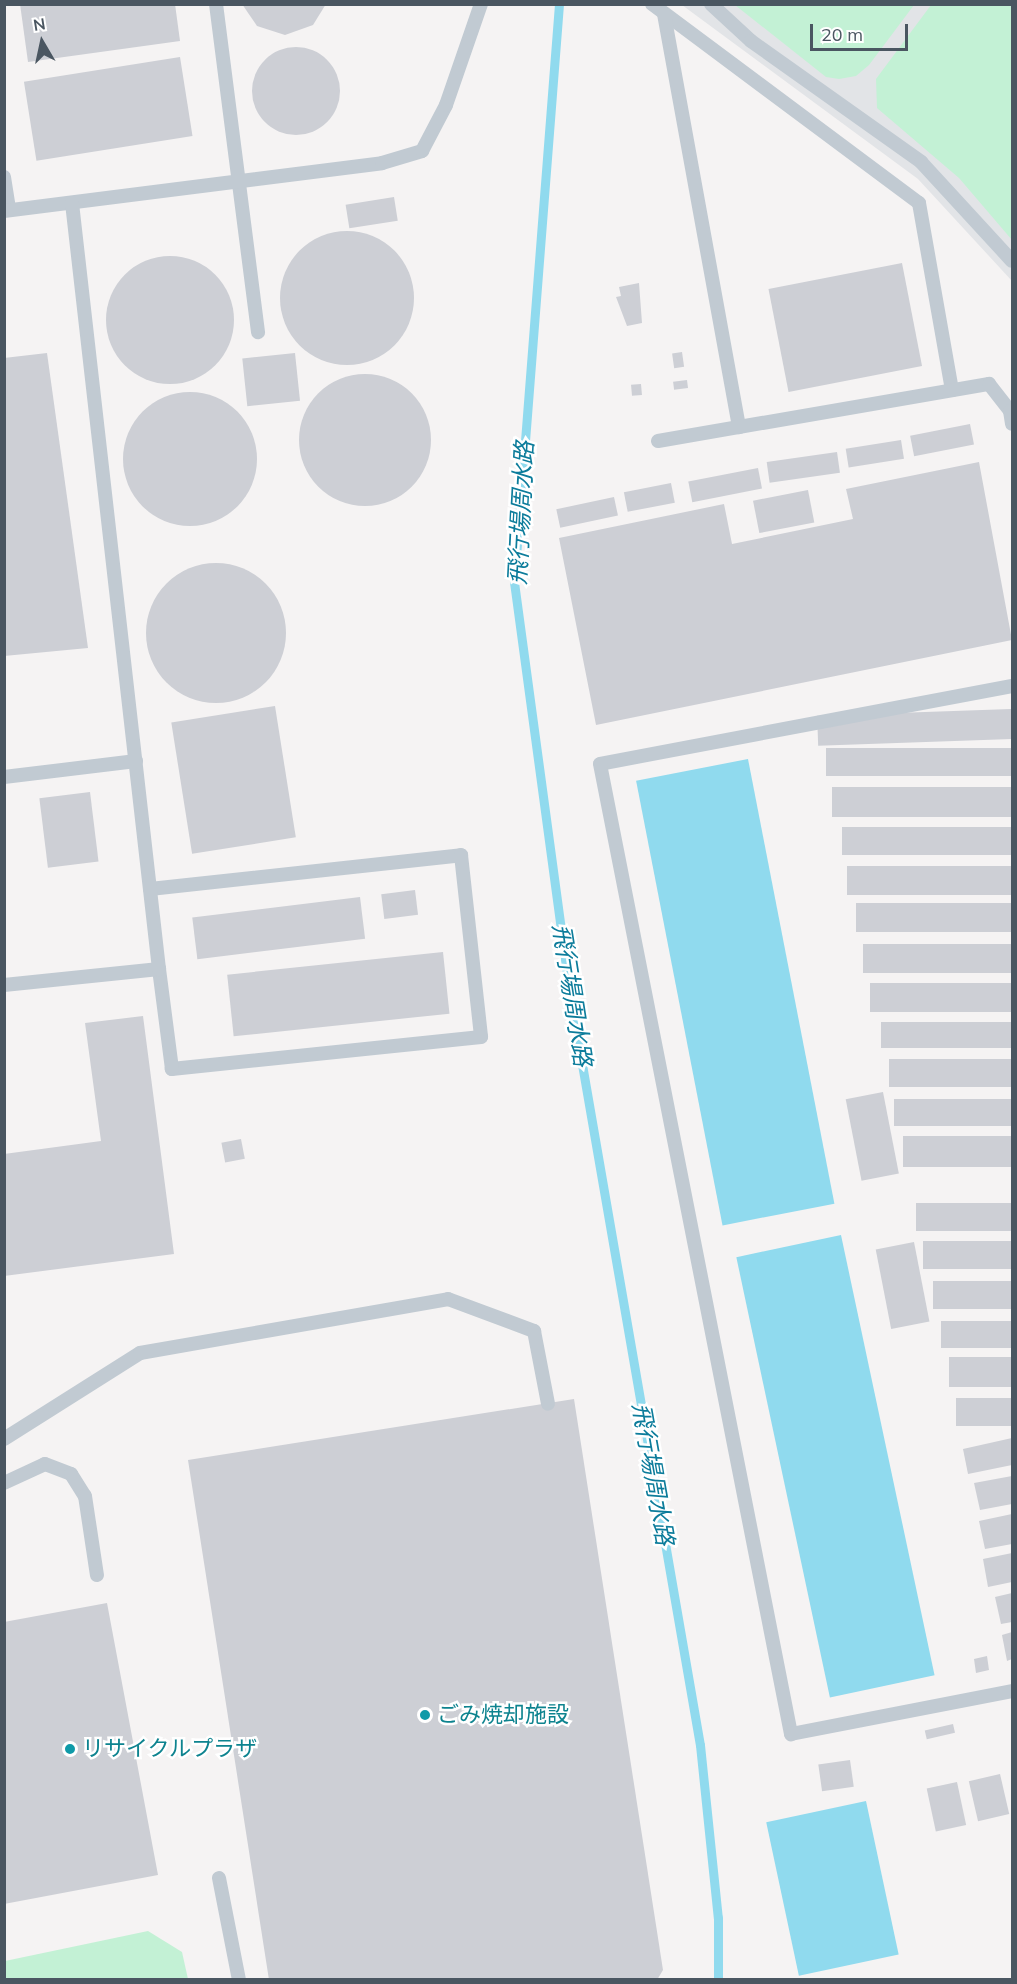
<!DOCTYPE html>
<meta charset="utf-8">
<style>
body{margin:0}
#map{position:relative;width:1017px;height:1984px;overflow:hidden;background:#f5f3f3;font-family:Mulish,"Noto Sans JP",sans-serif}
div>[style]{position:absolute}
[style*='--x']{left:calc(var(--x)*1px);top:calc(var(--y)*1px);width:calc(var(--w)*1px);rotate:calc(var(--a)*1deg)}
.airport>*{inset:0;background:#e2e4e7}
.green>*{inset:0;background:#c3f1d5}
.water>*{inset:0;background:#90daee;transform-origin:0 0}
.stream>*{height:9px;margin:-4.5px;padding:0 4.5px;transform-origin:4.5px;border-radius:4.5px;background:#90daee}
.building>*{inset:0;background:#cdcfd5;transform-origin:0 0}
.round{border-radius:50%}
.lane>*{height:14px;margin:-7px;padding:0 7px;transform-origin:7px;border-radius:7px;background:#c1cad2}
.dots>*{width:16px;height:16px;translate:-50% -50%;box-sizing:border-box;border:3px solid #fff;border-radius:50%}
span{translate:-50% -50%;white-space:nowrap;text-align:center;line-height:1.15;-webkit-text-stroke:5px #fff;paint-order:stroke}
.culture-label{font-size:22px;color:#0d838f}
.left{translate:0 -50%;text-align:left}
.water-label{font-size:24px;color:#0c7c9b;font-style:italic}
.frame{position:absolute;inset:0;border:6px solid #4a5661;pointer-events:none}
.north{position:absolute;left:12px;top:12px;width:60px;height:60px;-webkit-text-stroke:4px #fff;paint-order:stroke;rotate:351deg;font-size:16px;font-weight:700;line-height:24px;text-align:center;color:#4a5661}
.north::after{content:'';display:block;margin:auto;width:21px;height:27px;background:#4a5661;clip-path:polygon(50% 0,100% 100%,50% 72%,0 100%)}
.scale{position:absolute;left:810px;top:24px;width:98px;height:27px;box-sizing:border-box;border:3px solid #4a5661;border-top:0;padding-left:8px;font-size:18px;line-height:21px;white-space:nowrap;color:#4a5661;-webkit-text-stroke:4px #fff;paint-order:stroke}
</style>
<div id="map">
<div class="airport">
<div style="clip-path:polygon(682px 5px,1012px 5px,1012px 281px,918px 179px)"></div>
</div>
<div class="green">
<div style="clip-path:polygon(735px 5px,914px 5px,869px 65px,856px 76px,839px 79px,826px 77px)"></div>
<div style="clip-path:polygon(931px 5px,1012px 5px,1012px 240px,959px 178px,877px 108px,876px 79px)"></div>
<div style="clip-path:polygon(148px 1931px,182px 1952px,188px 1979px,5px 1979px,5px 1961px)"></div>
</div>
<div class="water">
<div style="left:748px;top:759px;width:453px;height:114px;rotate:79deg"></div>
<div style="left:841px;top:1235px;width:450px;height:107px;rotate:78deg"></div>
<div style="left:866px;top:1801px;width:157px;height:102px;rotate:78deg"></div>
</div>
<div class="stream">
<div style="--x:559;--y:4;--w:580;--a:94.45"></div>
<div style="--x:514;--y:582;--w:417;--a:82.3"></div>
<div style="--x:570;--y:995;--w:761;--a:80.17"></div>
<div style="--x:700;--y:1745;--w:174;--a:84.1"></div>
<div style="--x:718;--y:1918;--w:62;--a:90"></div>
</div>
<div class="building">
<div style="clip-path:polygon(20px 4px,175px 4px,180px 41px,28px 62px)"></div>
<div style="clip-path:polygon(242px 4px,326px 4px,313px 25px,285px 35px,257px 26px)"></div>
<div class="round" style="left:252px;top:47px;width:88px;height:88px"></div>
<div style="left:180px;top:57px;width:80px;height:158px;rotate:81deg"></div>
<div style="left:394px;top:197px;width:24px;height:49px;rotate:81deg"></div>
<div class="round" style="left:280px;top:231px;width:134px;height:134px"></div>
<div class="round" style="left:106px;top:256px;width:128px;height:128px"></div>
<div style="left:902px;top:263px;width:105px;height:136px;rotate:79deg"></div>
<div style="clip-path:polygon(639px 283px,642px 323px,627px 326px,616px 297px,621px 296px,619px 287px)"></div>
<div style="left:682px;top:352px;width:15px;height:10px;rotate:82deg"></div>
<div style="clip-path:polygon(47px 353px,88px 648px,4px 656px,4px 358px)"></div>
<div style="left:295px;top:353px;width:48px;height:53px;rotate:84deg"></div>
<div class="round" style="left:299px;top:374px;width:132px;height:132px"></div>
<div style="left:687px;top:380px;width:8px;height:14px;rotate:83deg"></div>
<div style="left:641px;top:384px;width:11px;height:10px;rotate:85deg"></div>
<div class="round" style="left:123px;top:392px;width:134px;height:134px"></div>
<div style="left:970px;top:424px;width:21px;height:61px;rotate:79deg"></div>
<div style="left:901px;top:440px;width:19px;height:56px;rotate:81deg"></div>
<div style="left:837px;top:452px;width:21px;height:71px;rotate:82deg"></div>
<div style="clip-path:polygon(979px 462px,1012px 640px,596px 725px,559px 538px,724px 504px,732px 544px,853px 519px,846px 489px)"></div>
<div style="left:758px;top:468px;width:21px;height:71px;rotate:79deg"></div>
<div style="left:671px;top:483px;width:20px;height:48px;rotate:79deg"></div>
<div style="left:808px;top:490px;width:33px;height:56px;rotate:79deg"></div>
<div style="left:614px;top:497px;width:19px;height:59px;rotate:78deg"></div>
<div class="round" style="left:146px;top:563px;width:140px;height:140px"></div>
<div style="left:275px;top:706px;width:133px;height:105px;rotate:81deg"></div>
<div style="left:1011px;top:709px;width:30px;height:194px;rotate:88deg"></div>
<div style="left:1012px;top:748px;width:28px;height:186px;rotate:90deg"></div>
<div style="left:1012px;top:787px;width:30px;height:180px;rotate:90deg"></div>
<div style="left:90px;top:792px;width:70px;height:51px;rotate:83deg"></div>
<div style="left:1012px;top:827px;width:28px;height:170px;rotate:90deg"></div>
<div style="left:1012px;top:866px;width:29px;height:165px;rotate:90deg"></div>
<div style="left:415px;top:890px;width:25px;height:34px;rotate:83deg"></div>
<div style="left:360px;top:897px;width:42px;height:169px;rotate:83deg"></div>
<div style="left:1012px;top:903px;width:29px;height:156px;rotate:90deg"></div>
<div style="left:1012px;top:944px;width:29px;height:149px;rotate:90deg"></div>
<div style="left:443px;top:952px;width:62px;height:217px;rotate:84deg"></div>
<div style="left:1012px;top:983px;width:29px;height:142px;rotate:90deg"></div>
<div style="clip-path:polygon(143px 1016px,174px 1254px,4px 1276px,4px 1154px,101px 1141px,85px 1023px)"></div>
<div style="left:1012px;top:1022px;width:26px;height:131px;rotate:90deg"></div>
<div style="left:1012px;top:1059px;width:28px;height:123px;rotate:90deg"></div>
<div style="left:883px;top:1092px;width:83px;height:38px;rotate:79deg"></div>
<div style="left:1012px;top:1099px;width:27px;height:118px;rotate:90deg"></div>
<div style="left:1012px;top:1136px;width:31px;height:109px;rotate:90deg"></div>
<div style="left:241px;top:1139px;width:20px;height:20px;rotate:79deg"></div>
<div style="left:1012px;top:1203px;width:28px;height:96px;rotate:90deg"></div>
<div style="left:1012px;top:1241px;width:28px;height:89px;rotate:90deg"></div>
<div style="left:914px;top:1242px;width:81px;height:39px;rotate:79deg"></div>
<div style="left:1012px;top:1281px;width:28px;height:79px;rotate:90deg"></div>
<div style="left:1012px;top:1321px;width:27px;height:71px;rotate:90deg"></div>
<div style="left:1012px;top:1357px;width:30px;height:63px;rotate:90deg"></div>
<div style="left:1012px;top:1398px;width:28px;height:56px;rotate:90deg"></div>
<div style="clip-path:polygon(574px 1399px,663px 1970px,657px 1980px,269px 1980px,188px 1460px)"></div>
<div style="clip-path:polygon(1012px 1438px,1012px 1465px,968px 1474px,963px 1449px)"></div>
<div style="clip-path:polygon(1012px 1476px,1012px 1504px,980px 1510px,974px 1483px)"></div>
<div style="clip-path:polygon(1012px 1514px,1012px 1544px,985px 1549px,979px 1521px)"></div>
<div style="clip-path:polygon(1012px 1553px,1012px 1582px,988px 1587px,983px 1559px)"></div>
<div style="clip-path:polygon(1012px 1593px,1012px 1622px,1001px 1624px,995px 1597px)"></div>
<div style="clip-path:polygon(107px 1603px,158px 1875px,4px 1904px,4px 1622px)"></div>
<div style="clip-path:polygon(1012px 1632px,1012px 1659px,1007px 1661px,1002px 1635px)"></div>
<div style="clip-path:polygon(987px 1656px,989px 1670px,976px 1673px,974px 1659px)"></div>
<div style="left:953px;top:1724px;width:9px;height:29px;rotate:77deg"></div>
<div style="left:850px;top:1760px;width:27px;height:32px;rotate:82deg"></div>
<div style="left:1000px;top:1774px;width:41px;height:32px;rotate:77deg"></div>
<div style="left:957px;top:1782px;width:44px;height:31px;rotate:78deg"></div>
</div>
<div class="lane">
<div style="--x:216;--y:4;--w:331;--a:82.7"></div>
<div style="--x:652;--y:4;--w:333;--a:36.7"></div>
<div style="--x:919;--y:203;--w:190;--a:80"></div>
<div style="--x:711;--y:4;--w:54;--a:42.8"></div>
<div style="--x:751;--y:41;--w:209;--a:35.4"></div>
<div style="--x:921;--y:162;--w:134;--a:47.4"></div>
<div style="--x:664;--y:14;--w:420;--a:79.7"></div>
<div style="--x:4;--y:177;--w:33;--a:81"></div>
<div style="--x:4;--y:211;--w:381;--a:-7.2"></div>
<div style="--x:382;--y:163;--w:42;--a:-16.7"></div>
<div style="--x:422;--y:151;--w:52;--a:-62.4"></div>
<div style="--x:446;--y:105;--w:107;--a:-70.9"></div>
<div style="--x:658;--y:441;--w:336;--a:-9.8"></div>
<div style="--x:989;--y:384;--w:34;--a:52"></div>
<div style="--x:1010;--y:411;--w:13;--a:81"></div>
<div style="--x:1012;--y:686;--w:419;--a:169.3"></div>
<div style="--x:600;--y:764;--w:989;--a:78.86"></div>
<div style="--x:791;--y:1734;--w:225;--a:-11"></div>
<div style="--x:4;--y:777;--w:133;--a:-6.9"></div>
<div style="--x:150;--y:889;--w:313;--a:-6.2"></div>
<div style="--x:461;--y:855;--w:183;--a:83.7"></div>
<div style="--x:481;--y:1037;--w:311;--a:174.1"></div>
<div style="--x:172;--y:1069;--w:101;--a:-97.4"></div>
<div style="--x:4;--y:985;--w:156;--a:-5.9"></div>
<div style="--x:159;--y:969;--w:771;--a:-96.48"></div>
<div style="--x:4;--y:1439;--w:161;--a:-32.3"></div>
<div style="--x:140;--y:1353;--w:313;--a:-9.9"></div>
<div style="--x:448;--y:1299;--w:92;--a:20.4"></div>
<div style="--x:534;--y:1331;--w:74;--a:79.1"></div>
<div style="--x:4;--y:1483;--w:45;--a:-24.9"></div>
<div style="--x:45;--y:1464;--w:28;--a:21"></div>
<div style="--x:71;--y:1474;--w:26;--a:58"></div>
<div style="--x:85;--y:1496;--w:80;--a:81.4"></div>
<div style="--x:219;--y:1878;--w:104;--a:78.9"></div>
</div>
<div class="dots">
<div style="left:425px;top:1715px;background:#0f9aa8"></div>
<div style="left:70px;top:1749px;background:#0f9aa8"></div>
</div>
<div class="culture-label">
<span class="left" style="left:437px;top:1715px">ごみ焼却施設</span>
<span class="left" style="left:82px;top:1749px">リサイクルプラザ</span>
</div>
<div class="water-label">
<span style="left:521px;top:513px;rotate:-87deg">飛行場周水路</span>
<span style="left:572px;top:995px;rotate:81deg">飛行場周水路</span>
<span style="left:653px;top:1474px;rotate:80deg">飛行場周水路</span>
</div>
<div class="frame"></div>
<div class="north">N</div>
<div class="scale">20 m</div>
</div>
